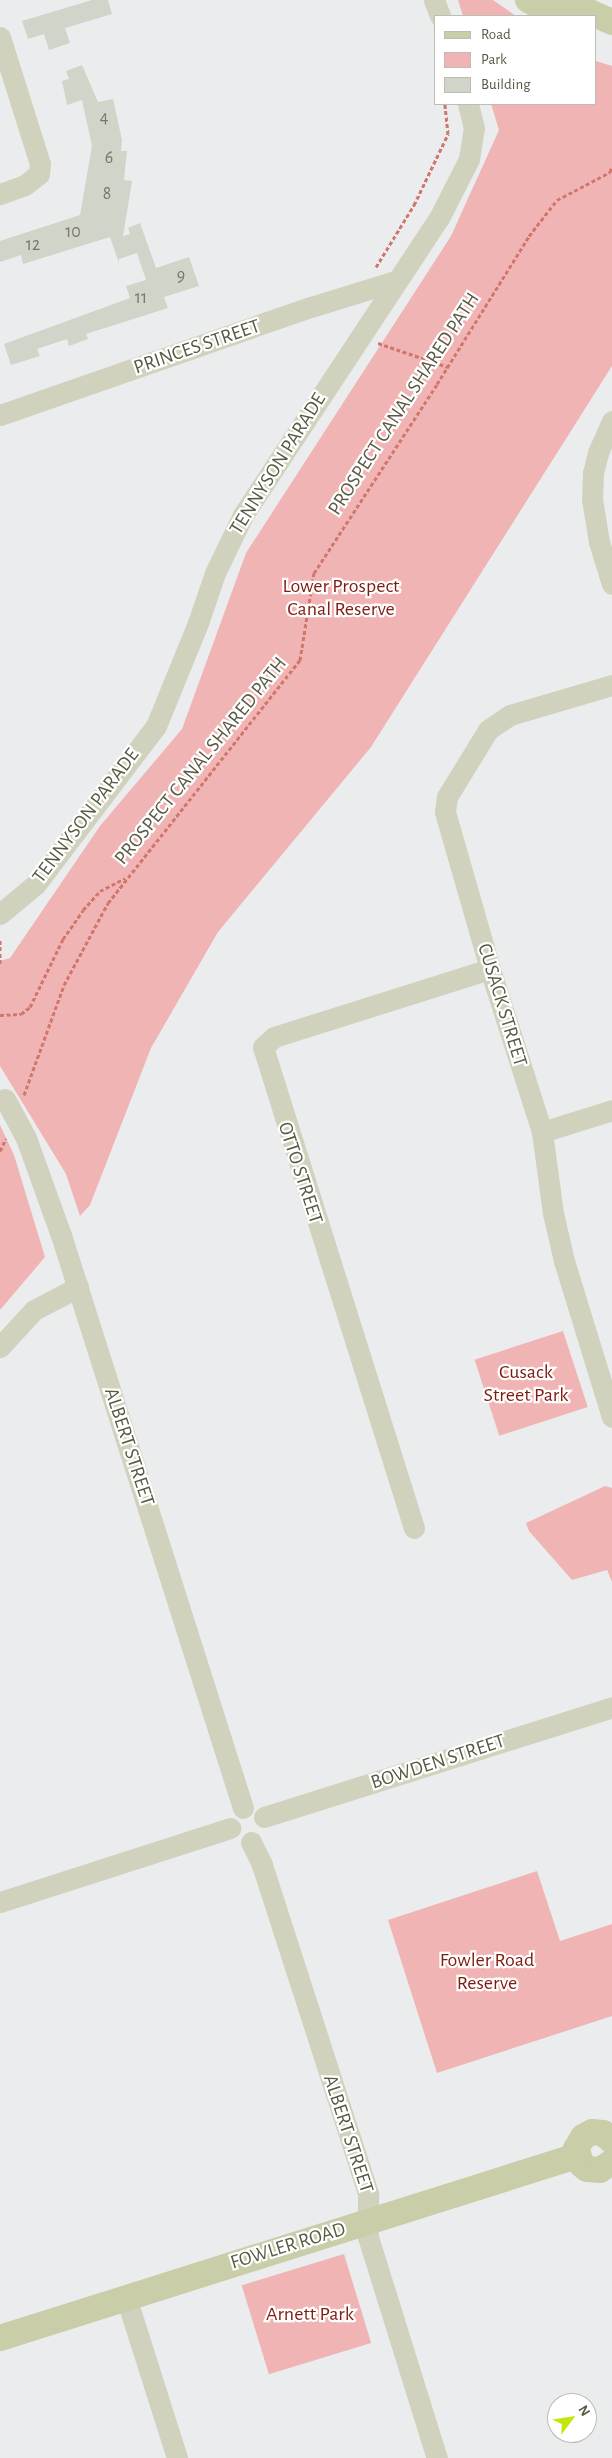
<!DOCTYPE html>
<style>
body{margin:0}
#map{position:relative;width:612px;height:2458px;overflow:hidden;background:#ebecee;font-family:"Alegreya Sans",sans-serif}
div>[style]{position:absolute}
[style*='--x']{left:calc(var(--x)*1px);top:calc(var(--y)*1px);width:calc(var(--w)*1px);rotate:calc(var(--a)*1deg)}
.green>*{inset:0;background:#f1b4b5;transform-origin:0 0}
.building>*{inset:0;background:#d1d4c9}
.path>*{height:3px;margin-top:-1.5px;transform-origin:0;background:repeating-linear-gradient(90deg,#d1766a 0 4px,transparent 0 6.5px)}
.minor>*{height:21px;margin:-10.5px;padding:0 10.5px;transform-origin:10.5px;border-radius:10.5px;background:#d1d2bd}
.major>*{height:26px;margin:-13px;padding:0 13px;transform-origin:13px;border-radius:13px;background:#c9cda8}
.minor-bridge>*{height:21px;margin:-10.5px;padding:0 10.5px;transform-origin:10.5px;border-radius:10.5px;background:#d1d2bd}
span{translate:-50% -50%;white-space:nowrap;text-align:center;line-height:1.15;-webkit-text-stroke:4.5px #fff;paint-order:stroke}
.number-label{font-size:18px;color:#767864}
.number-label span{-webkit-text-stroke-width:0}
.street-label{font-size:20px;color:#585a43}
.park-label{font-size:20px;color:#7e1c10}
.legend{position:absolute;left:434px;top:15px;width:162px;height:90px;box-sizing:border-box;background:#fff;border:1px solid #bcbdb4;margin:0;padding:6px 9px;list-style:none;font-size:15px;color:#585a43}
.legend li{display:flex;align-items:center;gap:10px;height:25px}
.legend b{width:25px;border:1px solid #bcbdb4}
.north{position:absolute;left:547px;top:2393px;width:50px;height:50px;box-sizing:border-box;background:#fff;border:1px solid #bcbdb4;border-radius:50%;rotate:59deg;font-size:14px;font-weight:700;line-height:20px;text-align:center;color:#585a43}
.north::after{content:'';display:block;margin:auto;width:18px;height:22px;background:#c2e70c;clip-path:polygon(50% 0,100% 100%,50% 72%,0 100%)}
</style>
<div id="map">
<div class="green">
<div style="clip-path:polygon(458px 0,493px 0,516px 16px,463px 16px)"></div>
<div style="clip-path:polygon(596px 61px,612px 66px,612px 366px,371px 747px,218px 932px,151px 1048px,90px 1205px,80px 1216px,66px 1174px,0 1066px,0 961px,10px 958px,100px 826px,182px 729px,246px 553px,451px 236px,499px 130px,491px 104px,596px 104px)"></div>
<div style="clip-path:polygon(0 1125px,14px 1155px,45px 1257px,0 1310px)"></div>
<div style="left:563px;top:1331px;width:80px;height:93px;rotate:72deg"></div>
<div style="clip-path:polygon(605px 1486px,612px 1488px,612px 1582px,607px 1570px,572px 1580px,529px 1531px,526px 1523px)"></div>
<div style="clip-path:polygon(537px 1871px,560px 1941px,612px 1924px,612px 2016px,437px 2073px,388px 1920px)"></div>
<div style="left:344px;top:2254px;width:93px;height:107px;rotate:73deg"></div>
</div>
<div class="building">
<div style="clip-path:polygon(92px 0,108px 0,112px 14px,65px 28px,70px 43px,49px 50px,44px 34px,28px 39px,22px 21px)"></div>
<div style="clip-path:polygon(82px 65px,98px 102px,113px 99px,122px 140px,121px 151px,127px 151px,124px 180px,132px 181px,123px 236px,130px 234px,128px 228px,140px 223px,156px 268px,189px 257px,199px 286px,164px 297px,168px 308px,86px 334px,88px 339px,69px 346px,67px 339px,37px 349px,40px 356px,11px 365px,4px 344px,130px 298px,126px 286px,146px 280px,137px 253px,119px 259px,119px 263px,110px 237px,23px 264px,21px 255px,0 262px,0 241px,80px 215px,92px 146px,82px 100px,67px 105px,62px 81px,69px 79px,66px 71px)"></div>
</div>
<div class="path">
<div style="--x:376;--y:267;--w:73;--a:-58.5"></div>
<div style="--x:414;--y:205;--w:79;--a:-64.4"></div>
<div style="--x:448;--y:134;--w:30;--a:-96"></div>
<div style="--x:378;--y:343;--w:74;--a:18.9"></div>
<div style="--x:0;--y:940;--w:25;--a:90"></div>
<div style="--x:0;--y:1015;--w:21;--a:-3"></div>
<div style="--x:21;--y:1014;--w:11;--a:-38"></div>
<div style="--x:30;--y:1007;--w:76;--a:-64.1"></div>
<div style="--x:63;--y:939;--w:35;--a:-55"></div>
<div style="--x:83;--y:910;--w:25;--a:-48"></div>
<div style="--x:100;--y:891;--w:28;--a:-27"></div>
<div style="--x:24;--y:1095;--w:117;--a:-70"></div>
<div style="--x:64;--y:985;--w:93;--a:-61.8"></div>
<div style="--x:108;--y:903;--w:310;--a:-51.7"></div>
<div style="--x:300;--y:660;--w:88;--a:-80.9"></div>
<div style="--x:314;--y:573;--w:225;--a:-56.9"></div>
<div style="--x:437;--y:384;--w:174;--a:-58.1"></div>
<div style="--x:529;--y:236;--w:46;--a:-52.1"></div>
<div style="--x:557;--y:200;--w:60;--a:-27.8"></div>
<div style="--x:610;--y:172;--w:5;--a:-68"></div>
<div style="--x:0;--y:1151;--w:14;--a:-65"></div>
</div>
<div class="minor">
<div style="--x:434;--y:0;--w:17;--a:69"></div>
<div style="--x:0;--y:37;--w:133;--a:72.5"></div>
<div style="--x:40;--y:164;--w:10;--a:96"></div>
<div style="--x:39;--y:174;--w:18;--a:142"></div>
<div style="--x:25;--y:185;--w:27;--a:160"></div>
<div style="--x:0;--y:415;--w:329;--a:-19.2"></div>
<div style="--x:311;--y:307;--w:88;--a:-17.2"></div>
<div style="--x:612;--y:421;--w:35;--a:114"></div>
<div style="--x:598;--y:453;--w:21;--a:104"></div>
<div style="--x:593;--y:473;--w:26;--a:92"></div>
<div style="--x:592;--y:499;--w:44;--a:80.8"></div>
<div style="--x:599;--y:542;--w:44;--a:72.8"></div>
<div style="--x:612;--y:685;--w:106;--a:163.6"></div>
<div style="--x:510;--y:715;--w:27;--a:146"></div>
<div style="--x:488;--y:730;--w:79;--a:121.5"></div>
<div style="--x:447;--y:797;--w:15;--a:98"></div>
<div style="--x:445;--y:812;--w:163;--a:74"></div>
<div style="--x:490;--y:969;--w:171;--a:72.3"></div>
<div style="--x:542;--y:1132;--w:82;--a:82.3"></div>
<div style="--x:553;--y:1213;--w:49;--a:77.1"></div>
<div style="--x:564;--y:1261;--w:163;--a:72.9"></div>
<div style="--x:0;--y:914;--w:47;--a:-39.8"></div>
<div style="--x:36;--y:884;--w:198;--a:-52.8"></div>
<div style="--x:156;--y:726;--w:111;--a:-67.8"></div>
<div style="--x:198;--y:623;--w:53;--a:-71.2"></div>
<div style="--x:215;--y:573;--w:64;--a:-64.2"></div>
<div style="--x:243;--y:515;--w:356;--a:-56.6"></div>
<div style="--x:439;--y:218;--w:66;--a:-63"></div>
<div style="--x:469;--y:159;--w:31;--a:-81"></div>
<div style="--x:474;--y:128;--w:25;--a:-104"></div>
<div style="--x:542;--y:1132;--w:73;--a:-17.4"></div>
<div style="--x:26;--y:1138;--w:103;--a:70.2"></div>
<div style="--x:61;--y:1235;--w:601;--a:72.38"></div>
<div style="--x:0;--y:1347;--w:50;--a:-47.4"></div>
<div style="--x:34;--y:1310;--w:50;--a:-27.6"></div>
<div style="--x:414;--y:1528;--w:504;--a:-107.43"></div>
<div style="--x:263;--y:1047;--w:15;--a:-42"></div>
<div style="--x:274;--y:1037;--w:226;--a:-17.5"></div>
<div style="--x:264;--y:1817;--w:365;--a:-17.5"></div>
<div style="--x:251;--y:1842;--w:25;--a:64"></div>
<div style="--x:262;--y:1865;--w:346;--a:72.1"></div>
<div style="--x:368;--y:2194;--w:43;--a:90"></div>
<div style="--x:368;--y:2237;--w:232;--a:72.7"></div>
<div style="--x:0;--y:1902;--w:242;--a:-17.8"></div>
<div style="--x:126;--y:2297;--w:169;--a:72.4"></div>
</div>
<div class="major">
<div style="--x:528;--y:0;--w:33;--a:29"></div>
<div style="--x:562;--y:0;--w:55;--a:23.7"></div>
<div style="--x:612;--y:2141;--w:12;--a:-138"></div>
<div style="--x:603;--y:2133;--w:11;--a:-175"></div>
<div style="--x:592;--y:2132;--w:10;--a:151"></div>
<div style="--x:583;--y:2137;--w:14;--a:120"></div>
<div style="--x:576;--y:2149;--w:17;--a:69"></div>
<div style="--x:582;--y:2165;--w:6;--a:39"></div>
<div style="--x:587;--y:2169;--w:13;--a:4"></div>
<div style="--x:600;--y:2170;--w:14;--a:-34"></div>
<div style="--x:0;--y:2338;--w:605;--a:-17.51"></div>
</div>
<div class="minor-bridge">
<div style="--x:5;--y:1099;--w:44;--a:61.7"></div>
</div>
<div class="number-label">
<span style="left:104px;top:118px">4</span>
<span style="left:109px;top:158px">6</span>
<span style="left:107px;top:194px">8</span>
<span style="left:73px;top:232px">10</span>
<span style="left:33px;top:245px">12</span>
<span style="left:181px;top:276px">9</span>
<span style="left:141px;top:298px">11</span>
</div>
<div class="street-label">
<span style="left:197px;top:347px;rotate:-19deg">PRINCES STREET</span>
<span style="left:404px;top:404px;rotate:-57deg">PROSPECT CANAL SHARED PATH</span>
<span style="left:278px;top:464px;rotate:-58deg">TENNYSON PARADE</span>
<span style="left:201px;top:761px;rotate:-51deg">PROSPECT CANAL SHARED PATH</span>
<span style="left:86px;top:816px;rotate:-53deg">TENNYSON PARADE</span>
<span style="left:502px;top:1005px;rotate:73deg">CUSACK STREET</span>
<span style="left:300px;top:1173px;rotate:72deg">OTTO STREET</span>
<span style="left:129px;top:1447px;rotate:72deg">ALBERT STREET</span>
<span style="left:438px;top:1762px;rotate:-18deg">BOWDEN STREET</span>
<span style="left:348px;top:2134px;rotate:72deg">ALBERT STREET</span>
<span style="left:288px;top:2246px;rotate:-17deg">FOWLER ROAD</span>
</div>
<div class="park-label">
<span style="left:341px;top:598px">Lower Prospect<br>Canal Reserve</span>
<span style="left:526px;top:1384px">Cusack<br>Street Park</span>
<span style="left:487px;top:1972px">Fowler Road<br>Reserve</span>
<span style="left:310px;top:2314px">Arnett Park</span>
</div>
<ul class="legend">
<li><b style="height:6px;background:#c9cda8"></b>Road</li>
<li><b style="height:14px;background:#f1b4b5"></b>Park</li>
<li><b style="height:14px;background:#d1d4c9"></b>Building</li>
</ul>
<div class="north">N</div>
</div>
